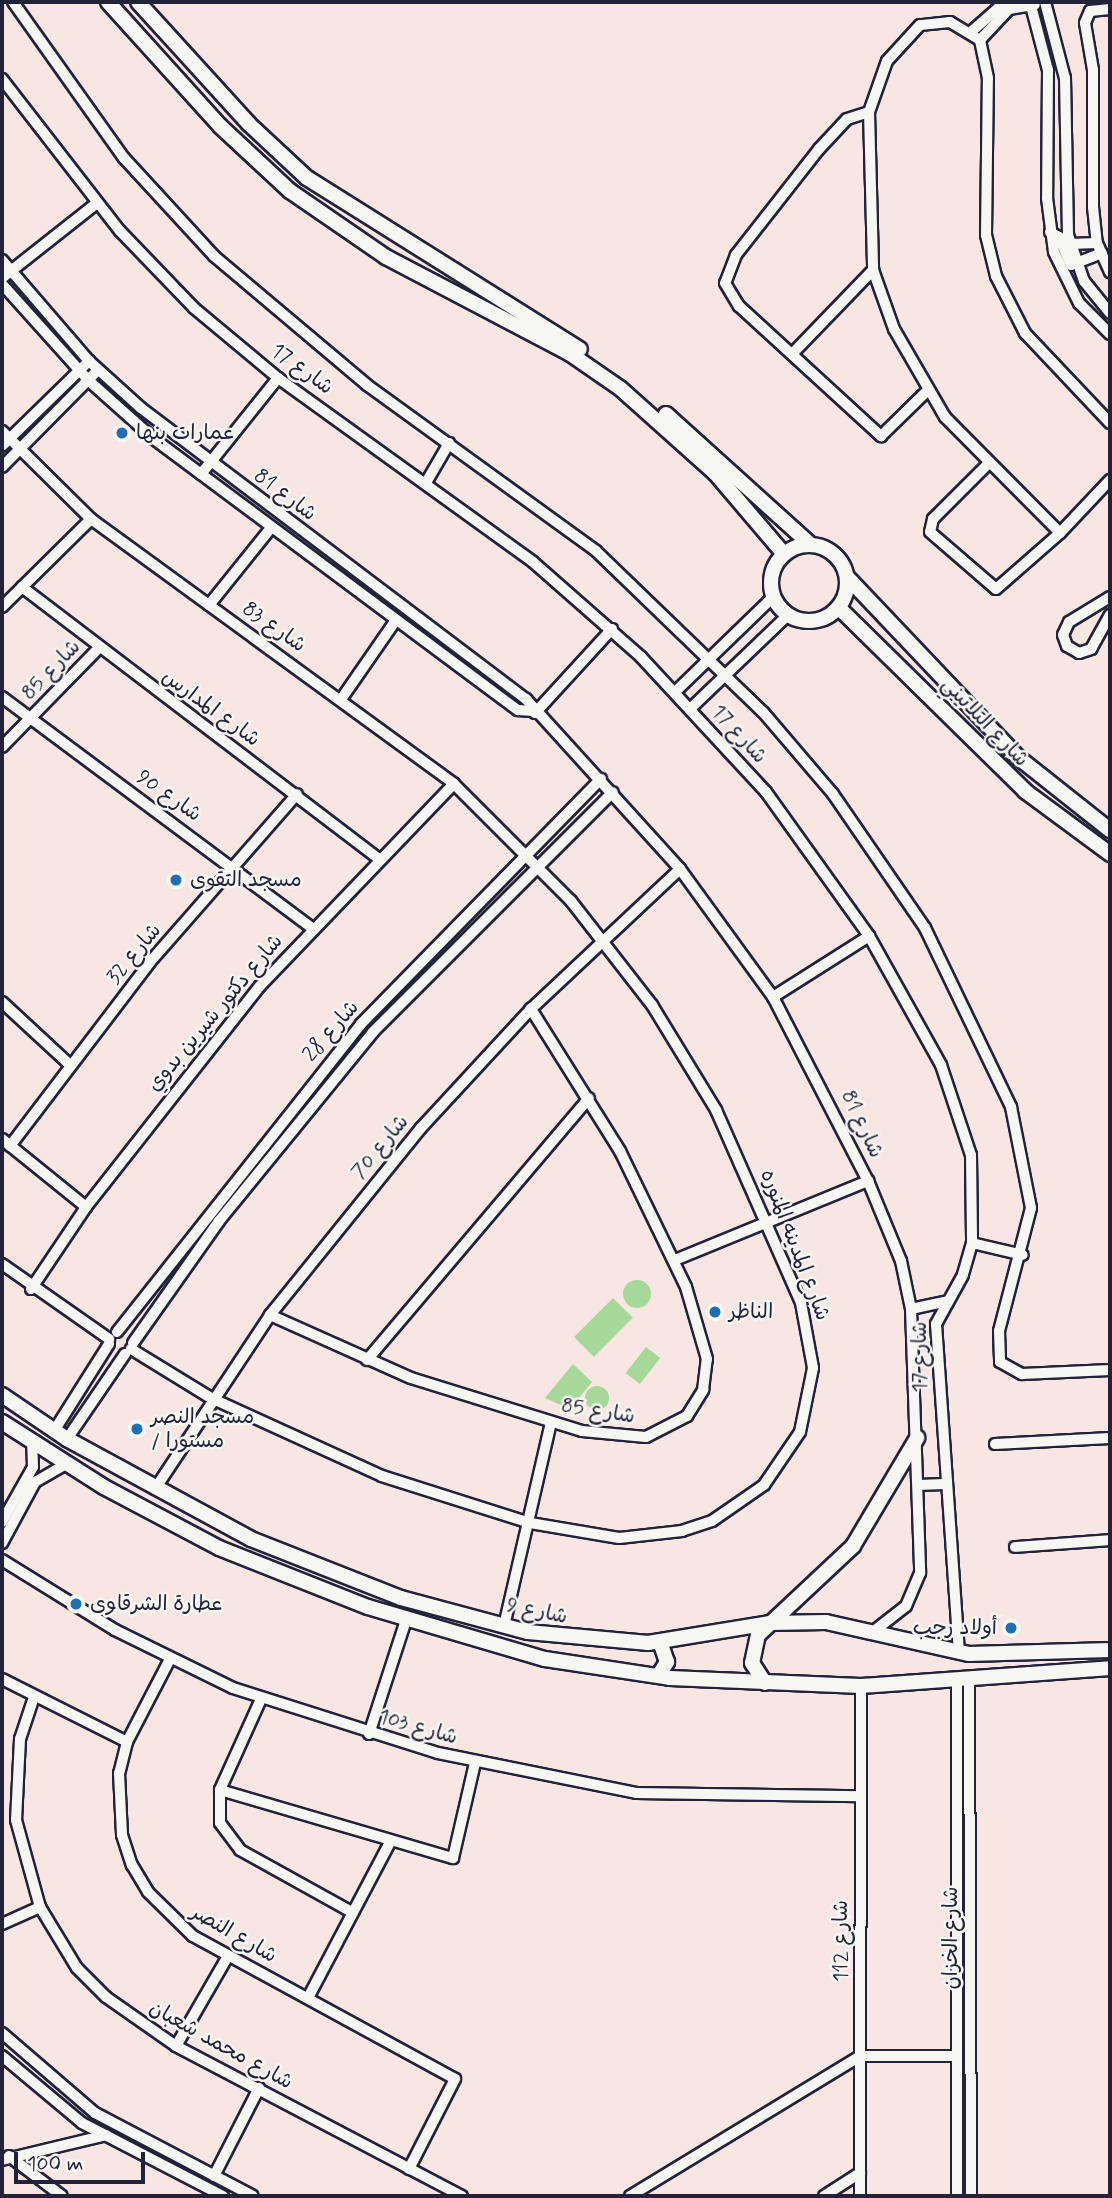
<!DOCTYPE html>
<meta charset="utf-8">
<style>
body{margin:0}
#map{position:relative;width:1112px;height:2198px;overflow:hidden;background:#f8e6e2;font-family:Mynerve,"Playpen Sans Arabic",sans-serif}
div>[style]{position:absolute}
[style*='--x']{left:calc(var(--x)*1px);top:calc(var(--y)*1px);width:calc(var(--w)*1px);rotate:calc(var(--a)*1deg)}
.green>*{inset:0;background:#a5d899;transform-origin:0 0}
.round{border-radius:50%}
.roads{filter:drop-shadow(2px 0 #22223b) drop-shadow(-2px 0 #22223b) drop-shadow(0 2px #22223b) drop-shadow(0 -2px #22223b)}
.minor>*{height:10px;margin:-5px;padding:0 5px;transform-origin:5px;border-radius:5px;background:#f6f6f2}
.secondary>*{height:14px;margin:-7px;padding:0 7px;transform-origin:7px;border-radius:7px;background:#f6f6f2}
.secondary>.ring{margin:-7px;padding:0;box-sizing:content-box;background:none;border:14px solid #f6f6f2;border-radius:50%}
.dots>*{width:19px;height:19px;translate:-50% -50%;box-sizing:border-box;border:4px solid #f6f6f2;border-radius:50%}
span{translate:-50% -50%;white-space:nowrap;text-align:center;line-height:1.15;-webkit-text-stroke:5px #f6f6f2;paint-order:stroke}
.street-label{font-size:21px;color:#22223b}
.poi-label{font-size:21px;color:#22223b}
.left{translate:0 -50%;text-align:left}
.right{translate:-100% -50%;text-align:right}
.frame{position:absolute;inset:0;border:4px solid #22223b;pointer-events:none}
.scale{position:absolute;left:14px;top:2152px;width:131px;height:32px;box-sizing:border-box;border:4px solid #22223b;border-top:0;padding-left:9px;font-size:21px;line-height:24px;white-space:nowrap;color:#22223b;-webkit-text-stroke:5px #f6f6f2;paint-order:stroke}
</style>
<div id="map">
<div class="green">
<div class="round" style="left:623px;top:1280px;width:28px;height:28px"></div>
<div style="left:613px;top:1298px;width:28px;height:55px;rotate:45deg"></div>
<div style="left:646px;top:1347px;width:18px;height:33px;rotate:38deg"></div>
<div style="clip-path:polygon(573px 1364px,592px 1382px,570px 1409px,545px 1398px)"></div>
<div class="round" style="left:585px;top:1386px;width:24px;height:24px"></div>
</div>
<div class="roads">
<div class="minor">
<div style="--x:13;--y:2;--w:191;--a:54.6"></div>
<div style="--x:124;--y:158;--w:133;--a:47.4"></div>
<div style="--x:214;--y:256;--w:200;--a:40.1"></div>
<div style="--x:367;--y:385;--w:283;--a:35.9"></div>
<div style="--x:596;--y:551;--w:232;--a:44"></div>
<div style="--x:763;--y:712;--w:108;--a:49.5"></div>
<div style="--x:833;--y:794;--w:163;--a:55.5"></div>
<div style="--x:925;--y:928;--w:199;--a:64.3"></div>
<div style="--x:1011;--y:1107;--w:103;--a:78.8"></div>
<div style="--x:1031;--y:1208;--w:127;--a:104.6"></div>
<div style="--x:999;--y:1331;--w:31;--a:88"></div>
<div style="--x:1000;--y:1362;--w:25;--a:29"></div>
<div style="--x:1022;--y:1374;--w:88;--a:-2.6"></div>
<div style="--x:1030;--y:2;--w:70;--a:75.2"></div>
<div style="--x:1048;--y:70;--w:128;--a:90.4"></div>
<div style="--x:1047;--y:198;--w:54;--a:82.6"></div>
<div style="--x:1054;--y:252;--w:57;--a:63.9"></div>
<div style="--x:1079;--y:303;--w:44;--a:45"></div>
<div style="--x:1045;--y:2;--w:79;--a:75.3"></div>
<div style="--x:1065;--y:78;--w:157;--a:88.9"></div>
<div style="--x:1068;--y:235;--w:49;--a:70.8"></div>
<div style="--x:1084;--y:281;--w:41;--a:50.9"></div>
<div style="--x:1110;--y:9;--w:20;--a:174"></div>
<div style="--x:1090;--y:11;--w:13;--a:113"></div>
<div style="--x:1085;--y:23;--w:48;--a:80.3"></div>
<div style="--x:1093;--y:70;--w:137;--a:90"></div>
<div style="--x:1093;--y:207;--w:36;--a:84"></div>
<div style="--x:1097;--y:243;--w:32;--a:66"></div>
<div style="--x:972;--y:31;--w:44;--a:-41.3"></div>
<div style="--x:980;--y:40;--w:42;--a:-46.9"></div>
<div style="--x:1009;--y:9;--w:26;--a:-9"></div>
<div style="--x:2;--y:79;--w:192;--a:52.2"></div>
<div style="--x:120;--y:231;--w:107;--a:46.1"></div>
<div style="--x:194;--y:308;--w:109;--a:39.8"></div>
<div style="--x:278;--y:378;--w:314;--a:35.8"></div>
<div style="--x:533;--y:562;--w:144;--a:41.3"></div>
<div style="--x:641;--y:657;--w:184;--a:47.2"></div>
<div style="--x:766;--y:792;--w:177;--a:54.4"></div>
<div style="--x:869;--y:936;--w:148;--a:60.8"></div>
<div style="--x:941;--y:1065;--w:95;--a:71.6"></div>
<div style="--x:971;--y:1155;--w:88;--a:89.3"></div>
<div style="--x:972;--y:1243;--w:33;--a:106"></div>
<div style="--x:963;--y:1275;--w:56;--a:118.9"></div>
<div style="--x:936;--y:1324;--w:330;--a:86"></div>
<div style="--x:869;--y:112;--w:23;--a:162"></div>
<div style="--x:847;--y:119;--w:41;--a:133"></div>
<div style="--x:819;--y:149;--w:135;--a:128.1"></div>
<div style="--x:736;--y:255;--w:30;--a:111"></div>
<div style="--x:725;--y:283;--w:27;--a:59"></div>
<div style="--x:739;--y:306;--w:193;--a:42.5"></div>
<div style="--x:881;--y:436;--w:62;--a:-44.3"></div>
<div style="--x:1050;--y:232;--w:10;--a:29"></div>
<div style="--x:1059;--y:237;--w:30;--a:67"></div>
<div style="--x:1071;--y:265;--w:33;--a:-21"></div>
<div style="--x:1070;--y:244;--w:27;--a:-2"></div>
<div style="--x:2;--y:260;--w:133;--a:49.3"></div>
<div style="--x:89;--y:361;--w:70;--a:42.1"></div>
<div style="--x:141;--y:408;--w:483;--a:37.1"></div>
<div style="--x:526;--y:699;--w:229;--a:47.8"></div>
<div style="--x:680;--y:869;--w:158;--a:54"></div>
<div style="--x:773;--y:997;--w:207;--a:62.7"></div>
<div style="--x:868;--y:1181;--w:87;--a:67.6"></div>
<div style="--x:901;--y:1261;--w:49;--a:78.2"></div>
<div style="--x:911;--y:1309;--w:264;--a:88"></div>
<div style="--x:920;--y:1573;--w:36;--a:113"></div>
<div style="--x:906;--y:1606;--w:37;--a:142"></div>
<div style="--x:2;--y:278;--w:121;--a:-38.3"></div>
<div style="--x:2;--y:284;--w:129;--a:48.1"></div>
<div style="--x:88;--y:380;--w:89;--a:41.8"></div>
<div style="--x:154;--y:439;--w:454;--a:36.7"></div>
<div style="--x:518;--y:710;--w:15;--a:4"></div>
<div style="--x:792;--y:354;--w:117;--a:-46"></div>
<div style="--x:1110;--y:423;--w:124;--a:-133.4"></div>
<div style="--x:1025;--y:333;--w:64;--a:-117"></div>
<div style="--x:996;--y:276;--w:42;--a:-103.7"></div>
<div style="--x:986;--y:235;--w:157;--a:-89.3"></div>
<div style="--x:988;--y:78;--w:39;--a:-102"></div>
<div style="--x:980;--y:40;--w:35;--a:-149"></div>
<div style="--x:950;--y:22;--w:30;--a:174"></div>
<div style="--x:920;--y:25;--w:49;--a:132.5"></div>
<div style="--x:887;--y:61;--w:54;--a:109.4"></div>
<div style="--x:869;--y:112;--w:158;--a:88.5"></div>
<div style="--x:873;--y:270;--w:63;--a:70.4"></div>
<div style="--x:894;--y:329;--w:102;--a:59.9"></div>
<div style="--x:945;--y:417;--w:163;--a:45.2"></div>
<div style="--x:1060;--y:533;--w:73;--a:-46.7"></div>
<div style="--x:2;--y:431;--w:125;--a:44.7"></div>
<div style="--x:91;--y:519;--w:449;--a:36.1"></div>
<div style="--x:454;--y:784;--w:165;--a:45"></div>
<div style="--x:571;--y:901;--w:132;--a:52.1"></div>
<div style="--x:652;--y:1005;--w:123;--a:58.6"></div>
<div style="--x:716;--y:1110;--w:211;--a:66.2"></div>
<div style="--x:801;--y:1303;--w:66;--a:79.5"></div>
<div style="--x:813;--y:1368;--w:65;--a:101.5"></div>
<div style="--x:800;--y:1432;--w:64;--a:124.2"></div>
<div style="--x:764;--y:1485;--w:63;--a:145.3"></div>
<div style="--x:712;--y:1521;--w:32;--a:162"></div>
<div style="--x:682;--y:1531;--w:63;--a:173.7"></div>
<div style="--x:619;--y:1538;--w:90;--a:-170.4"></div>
<div style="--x:530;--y:1523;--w:155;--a:-162.4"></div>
<div style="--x:382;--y:1476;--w:188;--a:-155.5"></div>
<div style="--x:211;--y:1398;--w:94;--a:-148.5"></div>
<div style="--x:2;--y:446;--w:122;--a:-44.3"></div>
<div style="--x:988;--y:464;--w:78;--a:135"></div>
<div style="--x:933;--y:519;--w:13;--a:103"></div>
<div style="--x:930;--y:532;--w:87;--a:40.8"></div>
<div style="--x:996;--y:589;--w:85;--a:-41.2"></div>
<div style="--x:2;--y:467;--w:136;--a:-45.3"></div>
<div style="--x:201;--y:474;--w:123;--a:-51.3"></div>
<div style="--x:427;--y:481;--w:44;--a:-59.9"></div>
<div style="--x:22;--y:587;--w:447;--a:37.3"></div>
<div style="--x:1110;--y:597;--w:48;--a:148.6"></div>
<div style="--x:1069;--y:622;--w:14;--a:115"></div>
<div style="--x:1063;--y:635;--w:12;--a:70"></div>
<div style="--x:1067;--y:646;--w:14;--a:30"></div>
<div style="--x:1079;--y:653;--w:13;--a:-18"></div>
<div style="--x:1091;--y:649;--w:39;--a:-61"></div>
<div style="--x:209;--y:605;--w:97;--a:-51.2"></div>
<div style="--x:2;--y:607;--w:125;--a:-44.7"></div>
<div style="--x:675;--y:692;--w:136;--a:-44.1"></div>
<div style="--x:2;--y:697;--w:387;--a:36.7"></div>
<div style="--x:342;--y:698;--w:95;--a:-55.3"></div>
<div style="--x:691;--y:708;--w:134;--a:-43.8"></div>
<div style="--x:535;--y:713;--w:114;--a:-47.5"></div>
<div style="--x:2;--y:747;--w:137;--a:-45.6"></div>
<div style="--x:773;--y:997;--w:114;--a:-32.4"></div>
<div style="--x:2;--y:1002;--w:93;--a:42.8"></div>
<div style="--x:2;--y:1139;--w:108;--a:39"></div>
<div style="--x:10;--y:1146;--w:231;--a:-52.7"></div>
<div style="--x:150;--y:962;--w:223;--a:-48.8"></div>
<div style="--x:972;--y:1243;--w:52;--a:13.2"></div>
<div style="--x:675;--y:1260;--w:209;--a:-22.3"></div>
<div style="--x:2;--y:1264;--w:131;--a:35"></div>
<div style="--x:31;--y:1289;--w:99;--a:-56.1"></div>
<div style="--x:86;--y:1207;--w:281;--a:-51.8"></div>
<div style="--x:260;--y:986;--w:280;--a:-46.2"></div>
<div style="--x:911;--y:1309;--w:35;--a:-12"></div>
<div style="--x:270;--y:1315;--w:154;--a:24.1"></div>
<div style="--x:411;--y:1378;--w:179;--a:17.2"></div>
<div style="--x:582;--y:1431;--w:64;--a:5.4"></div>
<div style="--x:646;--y:1437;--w:46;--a:-27.1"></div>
<div style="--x:687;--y:1416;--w:31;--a:-58"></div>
<div style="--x:703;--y:1390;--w:31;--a:-83"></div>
<div style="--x:707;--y:1359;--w:75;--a:-106.3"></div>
<div style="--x:686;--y:1287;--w:151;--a:-115.9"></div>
<div style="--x:620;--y:1151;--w:168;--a:-122.1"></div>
<div style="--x:117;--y:1332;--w:393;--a:-51.6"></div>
<div style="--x:361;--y:1024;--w:343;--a:-45.6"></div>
<div style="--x:133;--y:1343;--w:149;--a:-54.8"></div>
<div style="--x:219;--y:1221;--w:244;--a:-50.8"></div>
<div style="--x:373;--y:1032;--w:339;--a:-45"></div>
<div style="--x:367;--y:1360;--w:343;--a:-49.7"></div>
<div style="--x:54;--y:1431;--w:103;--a:-57.7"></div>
<div style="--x:67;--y:1439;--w:103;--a:-55.7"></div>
<div style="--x:995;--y:1444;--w:115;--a:-3"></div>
<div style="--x:918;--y:1485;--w:26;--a:-2"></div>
<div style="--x:155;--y:1489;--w:209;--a:-56.5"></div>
<div style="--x:270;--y:1315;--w:240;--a:-51.1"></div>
<div style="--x:421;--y:1128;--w:162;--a:-47.3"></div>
<div style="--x:531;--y:1009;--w:204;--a:-43.2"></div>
<div style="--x:2;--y:1522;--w:63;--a:-60.6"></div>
<div style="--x:33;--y:1467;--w:23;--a:-92"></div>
<div style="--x:2;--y:1543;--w:69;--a:-61.6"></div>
<div style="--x:35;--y:1482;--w:34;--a:-30"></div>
<div style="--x:1015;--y:1547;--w:95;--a:-4.2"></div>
<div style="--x:2;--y:1560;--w:133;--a:31.8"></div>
<div style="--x:115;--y:1630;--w:131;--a:26.2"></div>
<div style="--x:233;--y:1688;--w:215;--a:17.6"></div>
<div style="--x:438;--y:1753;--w:202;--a:11.4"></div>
<div style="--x:636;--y:1793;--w:225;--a:0.8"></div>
<div style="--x:504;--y:1626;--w:208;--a:-77"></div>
<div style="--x:170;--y:1659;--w:93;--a:117.4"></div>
<div style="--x:127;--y:1742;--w:32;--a:104"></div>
<div style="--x:119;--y:1773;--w:62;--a:87.2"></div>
<div style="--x:122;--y:1835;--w:32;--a:72"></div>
<div style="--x:132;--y:1865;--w:31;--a:59"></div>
<div style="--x:148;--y:1892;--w:63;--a:44.4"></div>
<div style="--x:193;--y:1936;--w:298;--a:28.6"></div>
<div style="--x:455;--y:2079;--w:101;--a:117.1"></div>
<div style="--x:2;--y:1679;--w:140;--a:26.7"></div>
<div style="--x:969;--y:1680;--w:516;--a:89.78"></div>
<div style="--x:34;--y:1697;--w:44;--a:108.4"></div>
<div style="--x:20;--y:1739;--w:81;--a:92.8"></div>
<div style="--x:16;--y:1820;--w:90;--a:74.6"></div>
<div style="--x:40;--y:1907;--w:71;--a:58.8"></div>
<div style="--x:77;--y:1968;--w:41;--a:45"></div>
<div style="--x:106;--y:1997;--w:85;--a:35"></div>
<div style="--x:176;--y:2046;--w:323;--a:27.7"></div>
<div style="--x:261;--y:1699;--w:100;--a:114.3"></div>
<div style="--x:220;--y:1790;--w:33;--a:90"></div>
<div style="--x:220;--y:1823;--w:34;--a:53"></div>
<div style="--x:240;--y:1850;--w:128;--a:29"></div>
<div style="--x:369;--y:1734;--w:120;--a:-72"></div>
<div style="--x:220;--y:1790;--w:243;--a:16.3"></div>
<div style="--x:453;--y:1858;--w:98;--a:-77"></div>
<div style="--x:2;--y:1924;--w:42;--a:-24.1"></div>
<div style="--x:309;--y:1996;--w:172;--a:-62.2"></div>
<div style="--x:2;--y:2033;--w:123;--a:40.7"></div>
<div style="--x:95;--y:2113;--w:178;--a:27.7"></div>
<div style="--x:176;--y:2046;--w:104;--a:-60"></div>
<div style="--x:2;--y:2056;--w:104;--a:39.9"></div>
<div style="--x:82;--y:2123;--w:159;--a:27.4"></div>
<div style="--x:9;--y:2156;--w:66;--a:37"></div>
<div style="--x:2;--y:2160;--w:107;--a:-13.5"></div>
<div style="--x:214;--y:2176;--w:99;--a:-62.9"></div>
<div style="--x:630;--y:2196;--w:269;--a:-31.3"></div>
<div style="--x:860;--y:2056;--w:97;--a:0"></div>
<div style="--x:824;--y:2196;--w:43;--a:-32.6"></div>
<div style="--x:860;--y:2196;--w:510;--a:-89.89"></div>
<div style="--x:957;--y:2196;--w:515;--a:-90"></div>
</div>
<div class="secondary">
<div style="--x:108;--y:2;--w:167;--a:47.9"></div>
<div style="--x:220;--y:126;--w:96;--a:42.9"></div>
<div style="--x:290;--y:191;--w:116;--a:34.5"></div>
<div style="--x:386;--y:257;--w:207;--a:27.7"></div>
<div style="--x:569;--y:353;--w:63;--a:34.7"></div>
<div style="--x:621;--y:389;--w:126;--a:41.8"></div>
<div style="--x:715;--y:473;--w:106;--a:49.6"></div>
<div style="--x:138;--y:2;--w:165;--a:47.7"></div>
<div style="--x:249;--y:124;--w:79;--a:43"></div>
<div style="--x:307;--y:178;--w:322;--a:32.1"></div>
<div style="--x:666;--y:414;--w:194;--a:42.1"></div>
<div class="ring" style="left:771px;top:545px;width:62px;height:62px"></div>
<div style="--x:848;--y:578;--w:248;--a:46.5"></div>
<div style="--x:1019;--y:758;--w:116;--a:38.4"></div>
<div style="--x:839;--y:608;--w:261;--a:44.5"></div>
<div style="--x:1025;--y:791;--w:106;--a:36.5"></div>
<div style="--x:2;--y:1395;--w:78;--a:34.1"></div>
<div style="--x:67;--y:1439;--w:209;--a:28.5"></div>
<div style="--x:251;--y:1539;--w:161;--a:21.5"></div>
<div style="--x:401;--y:1598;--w:131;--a:15"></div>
<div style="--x:528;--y:1632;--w:121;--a:5.2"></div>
<div style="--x:648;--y:1643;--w:124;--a:-9.3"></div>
<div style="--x:770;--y:1623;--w:56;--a:-1"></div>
<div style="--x:826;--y:1622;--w:147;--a:12.6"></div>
<div style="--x:969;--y:1654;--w:141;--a:-1.6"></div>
<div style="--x:2;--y:1422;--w:121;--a:32.5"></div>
<div style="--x:104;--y:1487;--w:130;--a:27.9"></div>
<div style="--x:219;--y:1548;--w:160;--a:21.6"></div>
<div style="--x:368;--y:1607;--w:184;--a:16.4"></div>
<div style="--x:545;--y:1659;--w:126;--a:8.6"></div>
<div style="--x:670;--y:1678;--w:191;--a:2.4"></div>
<div style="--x:861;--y:1686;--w:250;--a:-4.1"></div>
<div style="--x:658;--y:1676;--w:17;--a:-57"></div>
<div style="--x:667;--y:1662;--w:21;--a:-109"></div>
<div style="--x:765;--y:1683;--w:24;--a:-123"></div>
<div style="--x:752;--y:1663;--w:29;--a:-78"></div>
<div style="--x:758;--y:1635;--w:130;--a:-43.1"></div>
<div style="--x:853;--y:1546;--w:126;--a:-59.3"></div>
</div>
</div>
<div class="dots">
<div style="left:122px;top:433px;background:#1f6fb2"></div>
<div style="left:176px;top:880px;background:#1f6fb2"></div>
<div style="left:715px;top:1312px;background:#1f6fb2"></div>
<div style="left:137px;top:1429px;background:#1f6fb2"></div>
<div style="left:76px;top:1604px;background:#1f6fb2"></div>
<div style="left:1011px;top:1628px;background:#1f6fb2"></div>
</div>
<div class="street-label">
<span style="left:302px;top:369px;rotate:36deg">شارع 17</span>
<span style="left:285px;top:495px;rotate:37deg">شارع 81</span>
<span style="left:274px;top:627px;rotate:35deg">شارع 83</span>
<span style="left:51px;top:670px;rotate:-46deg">شارع 85</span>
<span style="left:211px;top:708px;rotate:36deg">شارع المدارس</span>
<span style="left:985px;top:722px;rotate:46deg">شارع التلاتيني</span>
<span style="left:739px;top:734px;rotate:48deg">شارع 17</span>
<span style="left:169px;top:796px;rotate:35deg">شارع 90</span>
<span style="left:134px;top:954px;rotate:-50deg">شارع 32</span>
<span style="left:215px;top:1013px;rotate:-50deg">شارع دكتور شيرين بدوي</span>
<span style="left:331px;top:1031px;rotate:-49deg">شارع 28</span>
<span style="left:862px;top:1124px;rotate:65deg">شارع 81</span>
<span style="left:380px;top:1147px;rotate:-50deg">شارع 70</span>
<span style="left:795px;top:1245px;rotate:69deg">شارع المدينه المنوره</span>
<span style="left:920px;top:1357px;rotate:-90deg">شارع 17</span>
<span style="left:598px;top:1411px;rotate:9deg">شارع 85</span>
<span style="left:537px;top:1611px;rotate:12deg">شارع 9</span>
<span style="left:418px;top:1727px;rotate:16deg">شارع 103</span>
<span style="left:234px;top:1934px;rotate:30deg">شارع النصر</span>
<span style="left:951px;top:1938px;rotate:-90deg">شارع الخزان</span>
<span style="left:841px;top:1941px;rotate:-90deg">شارع 112</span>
<span style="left:221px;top:2045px;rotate:29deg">شارع محمد شعبان</span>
</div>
<div class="poi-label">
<span class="left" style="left:136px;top:433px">عمارات بنها</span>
<span class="left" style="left:190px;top:880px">مسجد التقوى</span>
<span class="left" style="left:729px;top:1312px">الناظر</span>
<span class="left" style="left:151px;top:1429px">مسجد النصر<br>/ مستورا</span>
<span class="left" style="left:90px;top:1604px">عطارة الشرقاوى</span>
<span class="right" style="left:997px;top:1628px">أولاد رجب</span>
</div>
<div class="frame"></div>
<div class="scale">100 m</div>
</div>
